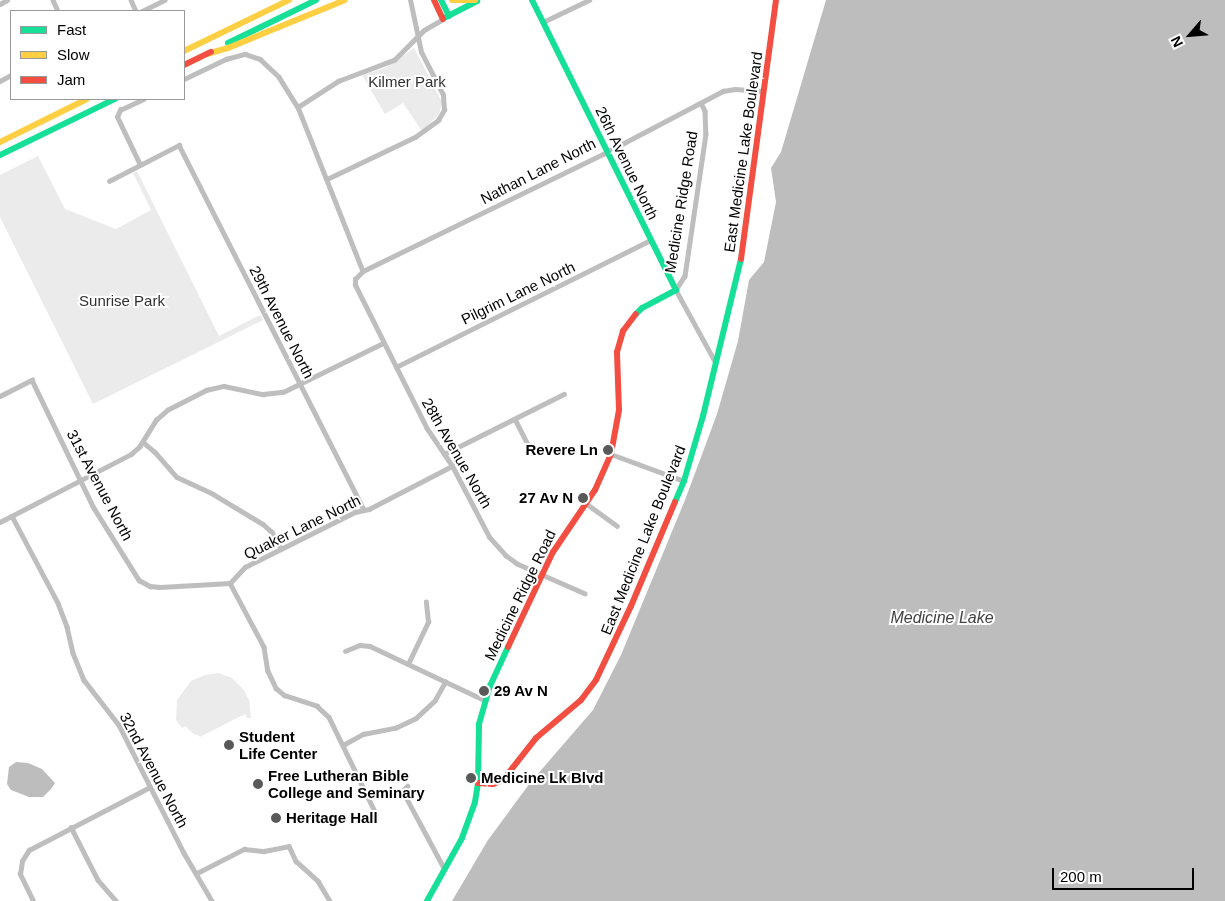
<!DOCTYPE html>
<style>
body{margin:0}
#map{position:relative;width:1225px;height:901px;overflow:hidden;background:#fff;font-family:Helvetica,sans-serif}
div>[style]{position:absolute}
[style*='--x']{left:calc(var(--x)*1px);top:calc(var(--y)*1px);width:calc(var(--w)*1px);rotate:calc(var(--a)*1deg)}
.green>*{inset:0;background:#ebebeb}
.water>*{inset:0;background:#bdbdbd}
.street>*{height:4.5px;margin:-2.25px;padding:0 2.25px;transform-origin:2.25px;border-radius:2.25px;background:#bebebe}
.fast>*{height:6px;margin:-3px;padding:0 3px;transform-origin:3px;border-radius:3px;background:#16e098}
.slow>*{height:6px;margin:-3px;padding:0 3px;transform-origin:3px;border-radius:3px;background:#ffcf43}
.jam>*{height:6px;margin:-3px;padding:0 3px;transform-origin:3px;border-radius:3px;background:#f24e42}
.dots>*{width:14px;height:14px;translate:-50% -50%;box-sizing:border-box;border:2px solid #fff;border-radius:50%}
span{translate:-50% -50%;white-space:nowrap;text-align:center;line-height:1.15;-webkit-text-stroke:4px #fff;paint-order:stroke}
.park-label{font-size:15px;color:#313131}
.street-label{font-size:15px;color:#000}
.poi-label{font-size:15px;color:#000;font-weight:700}
.right{translate:-100% -50%;text-align:right}
.left{translate:0 -50%;text-align:left}
.water-label{font-size:16px;color:#424242;font-style:italic}
.legend{position:absolute;left:10px;top:10px;width:175px;height:90px;box-sizing:border-box;background:#fff;border:1px solid #999;margin:0;padding:6px 9px;list-style:none;font-size:15px;color:#000}
.legend li{display:flex;align-items:center;gap:10px;height:25px}
.legend b{width:25px;border:1px solid #999}
.north{position:absolute;left:1165px;top:10px;width:50px;height:50px;-webkit-text-stroke:4px #fff;paint-order:stroke;rotate:243deg;font-size:14px;font-weight:700;line-height:20px;text-align:center;color:#000}
.north::after{content:'';display:block;margin:auto;width:18px;height:22px;background:#000;clip-path:polygon(50% 0,100% 100%,50% 72%,0 100%)}
.scale{position:absolute;left:1052px;top:868px;width:142px;height:22px;box-sizing:border-box;border:2px solid #000;border-top:0;padding-left:6px;font-size:15px;line-height:18px;white-space:nowrap;color:#000;-webkit-text-stroke:4px #fff;paint-order:stroke}
</style>
<div id="map">
<div class="green">
<div style="clip-path:polygon(414px 48px,442px 102px,439px 114px,422px 131px,403px 103px,385px 114px,362px 75px,385px 68px)"></div>
<div style="clip-path:polygon(38px 156px,65px 209px,116px 229px,151px 210px,133px 173px,137px 171px,219px 336px,260px 315px,263px 320px,93px 404px,0 217px,0 175px)"></div>
<div style="clip-path:polygon(218px 673px,232px 678px,244px 690px,249px 700px,251px 718px,247px 718px,245px 714px,200px 737px,197px 734px,195px 735px,185px 726px,182px 728px,176px 720px,177px 700px,191px 681px,205px 675px)"></div>
</div>
<div class="water">
<div style="clip-path:polygon(826px 0,1225px 0,1225px 901px,452px 901px,488px 840px,530px 783px,593px 710px,621px 655px,685px 500px,717px 414px,738px 341px,749px 280px,764px 262px,776px 202px,771px 168px,781px 152px)"></div>
<div style="clip-path:polygon(16px 762px,28px 763px,42px 769px,55px 783px,51px 789px,43px 797px,29px 797px,11px 790px,7px 784px,9px 767px)"></div>
</div>
<div class="street">
<div style="--x:53;--y:0;--w:12;--a:66"></div>
<div style="--x:131;--y:0;--w:12;--a:66"></div>
<div style="--x:0;--y:4;--w:8;--a:-30"></div>
<div style="--x:142;--y:11;--w:25;--a:-26"></div>
<div style="--x:543;--y:22;--w:51;--a:-25.6"></div>
<div style="--x:184;--y:79;--w:47;--a:-25.5"></div>
<div style="--x:226;--y:59;--w:20;--a:-15"></div>
<div style="--x:245;--y:54;--w:16;--a:18"></div>
<div style="--x:260;--y:59;--w:26;--a:43"></div>
<div style="--x:279;--y:77;--w:36;--a:58"></div>
<div style="--x:298;--y:107;--w:176;--a:68.4"></div>
<div style="--x:0;--y:81;--w:13;--a:-29"></div>
<div style="--x:701;--y:103;--w:9;--a:63"></div>
<div style="--x:705;--y:111;--w:23;--a:88"></div>
<div style="--x:706;--y:134;--w:144;--a:98.4"></div>
<div style="--x:685;--y:276;--w:17;--a:123"></div>
<div style="--x:676;--y:290;--w:83;--a:61.3"></div>
<div style="--x:298;--y:107;--w:48;--a:-33"></div>
<div style="--x:338;--y:81;--w:60;--a:-20.6"></div>
<div style="--x:394;--y:60;--w:42;--a:-45"></div>
<div style="--x:424;--y:30;--w:22;--a:-30"></div>
<div style="--x:140;--y:165;--w:53;--a:-115.6"></div>
<div style="--x:117;--y:117;--w:8;--a:-67"></div>
<div style="--x:120;--y:110;--w:26;--a:-25"></div>
<div style="--x:327;--y:179;--w:98;--a:-25.5"></div>
<div style="--x:415;--y:137;--w:29;--a:-36"></div>
<div style="--x:438;--y:120;--w:12;--a:-59"></div>
<div style="--x:444;--y:110;--w:15;--a:-94"></div>
<div style="--x:443;--y:95;--w:48;--a:-117.1"></div>
<div style="--x:421;--y:52;--w:53;--a:-101.9"></div>
<div style="--x:109;--y:181;--w:79;--a:-27.2"></div>
<div style="--x:179;--y:145;--w:409;--a:63.1"></div>
<div style="--x:396;--y:367;--w:285;--a:-26.5"></div>
<div style="--x:0;--y:396;--w:36;--a:-27"></div>
<div style="--x:32;--y:380;--w:142;--a:64.2"></div>
<div style="--x:94;--y:508;--w:85;--a:58"></div>
<div style="--x:139;--y:580;--w:13;--a:29"></div>
<div style="--x:150;--y:586;--w:10;--a:6"></div>
<div style="--x:160;--y:587;--w:70;--a:-3.3"></div>
<div style="--x:515;--y:419;--w:38;--a:63"></div>
<div style="--x:143;--y:442;--w:16;--a:40"></div>
<div style="--x:155;--y:452;--w:33;--a:49"></div>
<div style="--x:177;--y:477;--w:40;--a:25"></div>
<div style="--x:213;--y:494;--w:58;--a:31"></div>
<div style="--x:263;--y:524;--w:12;--a:42"></div>
<div style="--x:272;--y:532;--w:18;--a:61"></div>
<div style="--x:444;--y:454;--w:134;--a:-26.6"></div>
<div style="--x:611;--y:454;--w:78;--a:20.3"></div>
<div style="--x:587;--y:504;--w:37;--a:36"></div>
<div style="--x:12;--y:516;--w:98;--a:62.1"></div>
<div style="--x:58;--y:603;--w:26;--a:69"></div>
<div style="--x:67;--y:627;--w:27;--a:77"></div>
<div style="--x:73;--y:653;--w:29;--a:68"></div>
<div style="--x:84;--y:680;--w:57;--a:52.1"></div>
<div style="--x:119;--y:725;--w:144;--a:63.1"></div>
<div style="--x:184;--y:853;--w:56;--a:59.7"></div>
<div style="--x:0;--y:522;--w:148;--a:-27.4"></div>
<div style="--x:131;--y:454;--w:11;--a:-41"></div>
<div style="--x:139;--y:447;--w:32;--a:-58"></div>
<div style="--x:156;--y:420;--w:15;--a:-42"></div>
<div style="--x:167;--y:410;--w:44;--a:-27.1"></div>
<div style="--x:206;--y:390;--w:18;--a:-13"></div>
<div style="--x:224;--y:386;--w:40;--a:12"></div>
<div style="--x:263;--y:394;--w:20;--a:-6"></div>
<div style="--x:283;--y:392;--w:111;--a:-26.1"></div>
<div style="--x:230;--y:583;--w:72;--a:62"></div>
<div style="--x:264;--y:647;--w:24;--a:81"></div>
<div style="--x:268;--y:671;--w:19;--a:65"></div>
<div style="--x:276;--y:688;--w:11;--a:41"></div>
<div style="--x:284;--y:695;--w:35;--a:18"></div>
<div style="--x:317;--y:706;--w:16;--a:43"></div>
<div style="--x:329;--y:717;--w:108;--a:64.1"></div>
<div style="--x:230;--y:583;--w:22;--a:-47"></div>
<div style="--x:245;--y:567;--w:123;--a:-26.6"></div>
<div style="--x:355;--y:512;--w:14;--a:-12"></div>
<div style="--x:369;--y:509;--w:93;--a:-27.4"></div>
<div style="--x:585;--y:594;--w:74;--a:-156.2"></div>
<div style="--x:517;--y:564;--w:14;--a:-144"></div>
<div style="--x:506;--y:556;--w:25;--a:-132"></div>
<div style="--x:489;--y:537;--w:80;--a:-117.5"></div>
<div style="--x:452;--y:466;--w:45;--a:-124"></div>
<div style="--x:427;--y:429;--w:161;--a:-116.6"></div>
<div style="--x:355;--y:285;--w:6;--a:-90"></div>
<div style="--x:355;--y:279;--w:11;--a:-45"></div>
<div style="--x:363;--y:271;--w:267;--a:-26"></div>
<div style="--x:603;--y:154;--w:136;--a:-27.7"></div>
<div style="--x:723;--y:91;--w:12;--a:-9"></div>
<div style="--x:735;--y:89;--w:28;--a:4"></div>
<div style="--x:345;--y:651;--w:16;--a:-22"></div>
<div style="--x:360;--y:645;--w:10;--a:6"></div>
<div style="--x:370;--y:646;--w:126;--a:25.3"></div>
<div style="--x:408;--y:664;--w:47;--a:-64.5"></div>
<div style="--x:428;--y:622;--w:20;--a:-96"></div>
<div style="--x:343;--y:745;--w:23;--a:-29"></div>
<div style="--x:363;--y:734;--w:33;--a:-11"></div>
<div style="--x:395;--y:728;--w:23;--a:-25"></div>
<div style="--x:416;--y:718;--w:26;--a:-43"></div>
<div style="--x:435;--y:700;--w:21;--a:-61"></div>
<div style="--x:408;--y:786;--w:4;--a:135"></div>
<div style="--x:405;--y:789;--w:8;--a:83"></div>
<div style="--x:406;--y:797;--w:81;--a:61.8"></div>
<div style="--x:71;--y:827;--w:59;--a:63"></div>
<div style="--x:98;--y:880;--w:28;--a:49"></div>
<div style="--x:197;--y:873;--w:53;--a:-27.1"></div>
<div style="--x:244;--y:849;--w:20;--a:6"></div>
<div style="--x:264;--y:851;--w:25;--a:-11"></div>
<div style="--x:289;--y:846;--w:17;--a:65"></div>
<div style="--x:296;--y:861;--w:30;--a:42"></div>
<div style="--x:318;--y:881;--w:23;--a:59"></div>
<div style="--x:33;--y:901;--w:30;--a:-116"></div>
<div style="--x:20;--y:874;--w:13;--a:-81"></div>
<div style="--x:22;--y:861;--w:13;--a:-58"></div>
<div style="--x:29;--y:850;--w:136;--a:-27.5"></div>
</div>
<div class="fast">
<div style="--x:441;--y:0;--w:18;--a:63"></div>
<div style="--x:532;--y:0;--w:324;--a:63.6"></div>
<div style="--x:676;--y:290;--w:38;--a:152"></div>
<div style="--x:642;--y:308;--w:8;--a:135"></div>
<div style="--x:446;--y:17;--w:35;--a:-27"></div>
<div style="--x:228;--y:43;--w:98;--a:-26"></div>
<div style="--x:0;--y:155;--w:128;--a:-26"></div>
<div style="--x:675;--y:502;--w:23;--a:-67"></div>
<div style="--x:684;--y:481;--w:68;--a:-73.7"></div>
<div style="--x:703;--y:416;--w:162;--a:-76.4"></div>
<div style="--x:427;--y:901;--w:72;--a:-60.9"></div>
<div style="--x:462;--y:838;--w:38;--a:-70"></div>
<div style="--x:475;--y:802;--w:19;--a:-81"></div>
<div style="--x:478;--y:783;--w:59;--a:-89"></div>
<div style="--x:479;--y:724;--w:40;--a:-74"></div>
<div style="--x:490;--y:686;--w:43;--a:-65.2"></div>
</div>
<div class="slow">
<div style="--x:452;--y:0;--w:23;--a:0"></div>
<div style="--x:184;--y:51;--w:117;--a:-25.9"></div>
<div style="--x:207;--y:54;--w:22;--a:-16"></div>
<div style="--x:228;--y:48;--w:126;--a:-22.3"></div>
<div style="--x:0;--y:142;--w:97;--a:-26.3"></div>
</div>
<div class="jam">
<div style="--x:434;--y:0;--w:21;--a:65"></div>
<div style="--x:184;--y:65;--w:30;--a:-26"></div>
<div style="--x:741;--y:259;--w:261;--a:-82.3"></div>
<div style="--x:508;--y:647;--w:105;--a:-64.7"></div>
<div style="--x:553;--y:552;--w:75;--a:-55.9"></div>
<div style="--x:595;--y:490;--w:39;--a:-66"></div>
<div style="--x:611;--y:454;--w:45;--a:-79.7"></div>
<div style="--x:619;--y:410;--w:58;--a:-92"></div>
<div style="--x:617;--y:352;--w:22;--a:-74"></div>
<div style="--x:623;--y:331;--w:21;--a:-53"></div>
<div style="--x:478;--y:783;--w:15;--a:4"></div>
<div style="--x:493;--y:784;--w:11;--a:-22"></div>
<div style="--x:503;--y:780;--w:53;--a:-51.8"></div>
<div style="--x:536;--y:738;--w:59;--a:-40.2"></div>
<div style="--x:581;--y:700;--w:25;--a:-53"></div>
<div style="--x:596;--y:680;--w:82;--a:-64.7"></div>
<div style="--x:631;--y:606;--w:113;--a:-67.1"></div>
</div>
<div class="dots">
<div style="left:608px;top:450px;background:#595959"></div>
<div style="left:583px;top:498px;background:#595959"></div>
<div style="left:484px;top:691px;background:#595959"></div>
<div style="left:229px;top:745px;background:#595959"></div>
<div style="left:471px;top:778px;background:#595959"></div>
<div style="left:258px;top:784px;background:#595959"></div>
<div style="left:276px;top:818px;background:#595959"></div>
</div>
<div class="park-label">
<span style="left:407px;top:82px">Kilmer Park</span>
<span style="left:122px;top:301px">Sunrise Park</span>
</div>
<div class="street-label">
<span style="left:743px;top:152px;rotate:-82deg">East Medicine Lake Boulevard</span>
<span style="left:627px;top:163px;rotate:64deg">26th Avenue North</span>
<span style="left:538px;top:171px;rotate:-27deg">Nathan Lane North</span>
<span style="left:681px;top:202px;rotate:-81deg">Medicine Ridge Road</span>
<span style="left:518px;top:293px;rotate:-26deg">Pilgrim Lane North</span>
<span style="left:282px;top:322px;rotate:63deg">29th Avenue North</span>
<span style="left:457px;top:453px;rotate:60deg">28th Avenue North</span>
<span style="left:100px;top:485px;rotate:62deg">31st Avenue North</span>
<span style="left:302px;top:527px;rotate:-26deg">Quaker Lane North</span>
<span style="left:643px;top:540px;rotate:-68deg">East Medicine Lake Boulevard</span>
<span style="left:520px;top:595px;rotate:-64deg">Medicine Ridge Road</span>
<span style="left:154px;top:770px;rotate:62deg">32nd Avenue North</span>
</div>
<div class="poi-label">
<span class="right" style="left:598px;top:450px">Revere Ln</span>
<span class="right" style="left:573px;top:498px">27 Av N</span>
<span class="left" style="left:494px;top:691px">29 Av N</span>
<span class="left" style="left:239px;top:745px">Student<br>Life Center</span>
<span class="left" style="left:268px;top:784px">Free Lutheran Bible<br>College and Seminary</span>
<span class="left" style="left:481px;top:778px">Medicine Lk Blvd</span>
<span class="left" style="left:286px;top:818px">Heritage Hall</span>
</div>
<div class="water-label">
<span style="left:942px;top:618px">Medicine Lake</span>
</div>
<ul class="legend">
<li><b style="height:6px;background:#16e098"></b>Fast</li>
<li><b style="height:6px;background:#ffcf43"></b>Slow</li>
<li><b style="height:6px;background:#f24e42"></b>Jam</li>
</ul>
<div class="north">N</div>
<div class="scale">200 m</div>
</div>
